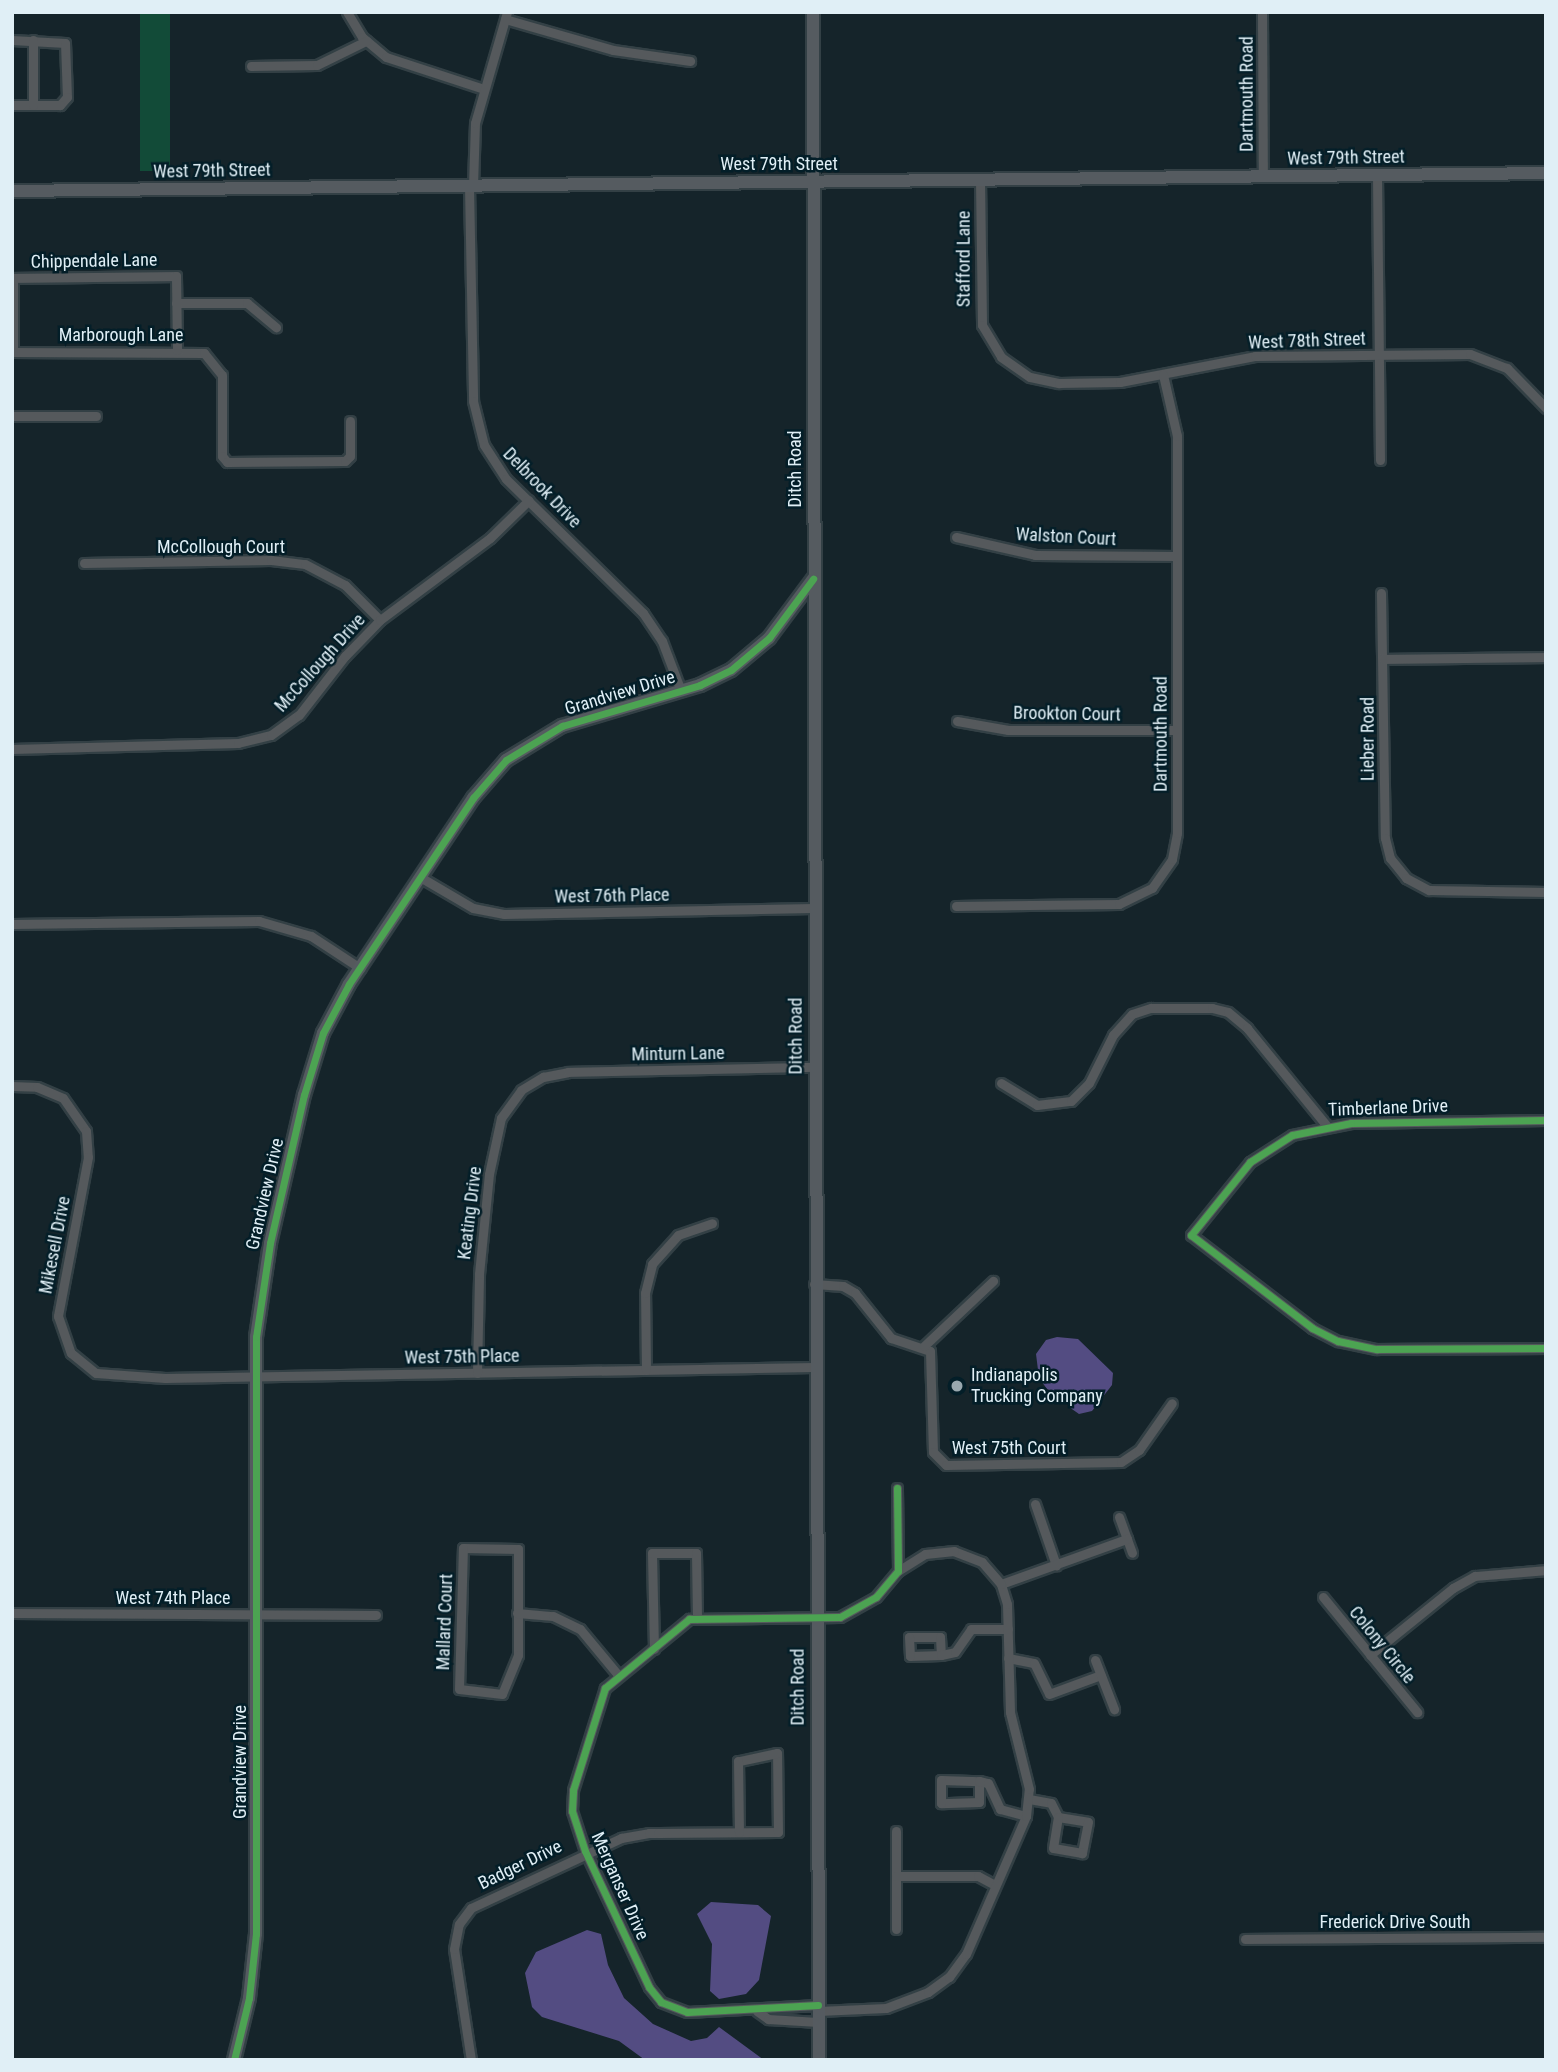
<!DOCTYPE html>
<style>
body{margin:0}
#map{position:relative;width:1558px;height:2072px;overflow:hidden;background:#15242a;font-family:"Roboto Condensed",sans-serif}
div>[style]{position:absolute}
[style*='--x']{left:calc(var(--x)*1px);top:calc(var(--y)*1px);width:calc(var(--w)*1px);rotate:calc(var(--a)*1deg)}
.green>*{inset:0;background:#124b38;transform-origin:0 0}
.water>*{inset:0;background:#534c82}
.roads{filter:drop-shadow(2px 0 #334045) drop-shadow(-2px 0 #334045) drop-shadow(0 2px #334045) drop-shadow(0 -2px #334045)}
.street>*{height:9px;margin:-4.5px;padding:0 4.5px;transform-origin:4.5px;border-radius:4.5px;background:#55595c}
.secondary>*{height:12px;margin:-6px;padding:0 6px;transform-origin:6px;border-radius:6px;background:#555b60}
.cycleway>*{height:7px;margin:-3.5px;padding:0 3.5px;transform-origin:3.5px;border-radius:3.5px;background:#4ca352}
.dots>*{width:19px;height:19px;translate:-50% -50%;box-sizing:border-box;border:4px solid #031e28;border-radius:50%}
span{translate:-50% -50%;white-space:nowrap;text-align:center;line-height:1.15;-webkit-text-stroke:5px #031e28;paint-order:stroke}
.street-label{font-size:18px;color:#e0eff6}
.poi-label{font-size:18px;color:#e0eff6}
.left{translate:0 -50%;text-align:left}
.frame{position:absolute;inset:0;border:14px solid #e0eff6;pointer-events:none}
</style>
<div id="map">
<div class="green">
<div style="left:140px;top:12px;width:30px;height:159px"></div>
</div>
<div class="water">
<div style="clip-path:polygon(1057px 1337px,1078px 1339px,1113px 1373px,1112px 1385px,1092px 1411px,1079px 1414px,1069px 1407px,1065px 1396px,1047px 1389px,1039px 1378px,1036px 1354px,1046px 1340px)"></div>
<div style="clip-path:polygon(711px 1902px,758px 1905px,771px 1916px,759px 1980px,746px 1994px,719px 1999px,710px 1991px,712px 1944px,697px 1914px)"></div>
<div style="clip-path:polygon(587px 1930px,601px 1934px,608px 1965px,624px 1998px,653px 2024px,691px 2041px,707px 2038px,719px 2027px,764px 2060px,645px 2060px,619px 2041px,542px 2017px,532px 2007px,525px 1973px,536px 1952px)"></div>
</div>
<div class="roads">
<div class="street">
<div style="--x:347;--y:12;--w:29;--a:59"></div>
<div style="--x:362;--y:37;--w:31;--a:40"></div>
<div style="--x:386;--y:57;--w:103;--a:18.1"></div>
<div style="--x:1262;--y:12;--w:164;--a:89.7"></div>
<div style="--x:505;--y:19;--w:112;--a:16"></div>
<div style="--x:613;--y:50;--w:78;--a:8.1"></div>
<div style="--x:12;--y:40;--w:53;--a:3.2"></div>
<div style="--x:65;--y:43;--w:54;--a:87.9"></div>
<div style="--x:67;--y:97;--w:11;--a:131"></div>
<div style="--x:60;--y:105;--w:48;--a:180"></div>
<div style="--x:33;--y:40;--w:65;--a:90"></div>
<div style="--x:251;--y:66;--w:66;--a:-0.9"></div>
<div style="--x:317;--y:65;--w:55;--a:-26.1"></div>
<div style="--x:1377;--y:175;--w:285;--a:89.4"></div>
<div style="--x:980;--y:180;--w:145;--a:89.2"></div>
<div style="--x:982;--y:325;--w:37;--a:59"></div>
<div style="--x:1001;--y:357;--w:35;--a:35"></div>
<div style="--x:1030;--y:377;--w:30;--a:12"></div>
<div style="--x:1059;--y:383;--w:61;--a:-0.9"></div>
<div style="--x:1120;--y:382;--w:137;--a:-10.9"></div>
<div style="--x:1255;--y:356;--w:215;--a:-0.5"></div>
<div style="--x:1470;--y:354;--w:40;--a:21"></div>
<div style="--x:1507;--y:368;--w:56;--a:45.7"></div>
<div style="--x:469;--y:186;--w:215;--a:88.9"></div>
<div style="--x:473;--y:401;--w:45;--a:76"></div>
<div style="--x:484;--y:445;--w:40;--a:57.1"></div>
<div style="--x:506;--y:479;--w:192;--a:44.4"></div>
<div style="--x:643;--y:613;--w:34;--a:56"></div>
<div style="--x:662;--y:641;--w:53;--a:69.2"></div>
<div style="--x:473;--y:186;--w:63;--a:-88.2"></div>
<div style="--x:475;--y:123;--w:116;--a:-73.9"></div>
<div style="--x:176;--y:303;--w:71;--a:0"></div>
<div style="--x:247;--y:303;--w:38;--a:40"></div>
<div style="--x:12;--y:352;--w:192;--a:0.3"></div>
<div style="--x:204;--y:353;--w:28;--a:51"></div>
<div style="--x:222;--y:375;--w:81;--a:90"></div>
<div style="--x:222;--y:456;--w:8;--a:50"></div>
<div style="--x:227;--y:462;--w:118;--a:-0.5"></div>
<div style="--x:345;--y:461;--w:7;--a:-45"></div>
<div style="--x:350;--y:456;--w:35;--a:-90"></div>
<div style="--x:13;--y:352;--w:74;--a:-90"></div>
<div style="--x:13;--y:278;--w:163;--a:-0.7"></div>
<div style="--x:176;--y:276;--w:74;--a:89.2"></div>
<div style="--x:12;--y:416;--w:84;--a:0"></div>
<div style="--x:956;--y:537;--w:81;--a:12.8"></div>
<div style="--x:1035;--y:555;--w:142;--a:0.4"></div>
<div style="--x:84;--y:563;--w:187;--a:-0.9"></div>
<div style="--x:271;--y:560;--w:34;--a:7"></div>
<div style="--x:305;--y:564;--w:45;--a:27.7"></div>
<div style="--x:345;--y:585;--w:49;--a:45"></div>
<div style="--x:1381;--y:593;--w:245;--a:89.1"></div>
<div style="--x:1385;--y:838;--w:21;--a:76"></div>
<div style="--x:1390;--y:858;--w:26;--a:51"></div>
<div style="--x:1406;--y:878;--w:26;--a:28"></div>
<div style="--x:1429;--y:890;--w:117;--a:1"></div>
<div style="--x:1383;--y:659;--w:163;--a:-0.7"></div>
<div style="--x:957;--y:721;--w:52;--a:10"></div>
<div style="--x:1008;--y:730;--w:169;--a:0"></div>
<div style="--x:12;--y:749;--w:226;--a:-1.5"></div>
<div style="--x:238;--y:743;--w:34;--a:-14"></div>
<div style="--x:271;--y:735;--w:34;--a:-36"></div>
<div style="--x:299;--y:715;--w:75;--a:-52.1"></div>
<div style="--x:345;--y:656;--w:50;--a:-45.8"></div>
<div style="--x:380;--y:620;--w:137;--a:-36.7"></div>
<div style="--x:490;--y:538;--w:54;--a:-44.3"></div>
<div style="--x:420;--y:877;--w:61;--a:30.3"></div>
<div style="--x:473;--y:908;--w:32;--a:11"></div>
<div style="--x:504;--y:914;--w:309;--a:-1.1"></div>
<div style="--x:956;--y:906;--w:163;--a:-0.7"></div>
<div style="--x:1119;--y:904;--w:37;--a:-26"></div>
<div style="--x:1152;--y:888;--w:35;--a:-55"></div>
<div style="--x:1172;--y:859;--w:26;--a:-79"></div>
<div style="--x:1177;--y:833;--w:397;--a:-90"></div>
<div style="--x:1177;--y:436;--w:63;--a:-102.9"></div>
<div style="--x:12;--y:924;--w:247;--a:-0.7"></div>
<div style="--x:259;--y:921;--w:54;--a:16.1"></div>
<div style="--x:311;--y:936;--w:59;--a:33.1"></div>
<div style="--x:1001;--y:1083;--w:42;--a:31.4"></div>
<div style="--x:1037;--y:1105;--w:34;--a:-7"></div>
<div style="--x:1071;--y:1101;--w:25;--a:-45"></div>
<div style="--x:1089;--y:1083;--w:54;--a:-63.4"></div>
<div style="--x:1113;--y:1035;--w:28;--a:-48"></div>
<div style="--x:1132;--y:1014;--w:20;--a:-18"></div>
<div style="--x:1151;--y:1008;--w:61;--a:0"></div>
<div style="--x:1212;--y:1008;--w:16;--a:14"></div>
<div style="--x:1228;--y:1012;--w:25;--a:40"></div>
<div style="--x:1247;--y:1028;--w:125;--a:50.8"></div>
<div style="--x:12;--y:1086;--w:25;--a:2"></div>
<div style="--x:37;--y:1087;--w:28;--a:23"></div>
<div style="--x:63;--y:1098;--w:40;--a:55.1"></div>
<div style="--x:86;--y:1131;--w:26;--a:86"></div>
<div style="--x:88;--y:1157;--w:162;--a:100.7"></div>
<div style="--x:58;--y:1316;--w:39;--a:71"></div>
<div style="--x:71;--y:1353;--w:32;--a:39"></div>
<div style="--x:96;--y:1373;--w:69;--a:4.1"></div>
<div style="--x:165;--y:1378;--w:649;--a:-0.97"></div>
<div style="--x:1546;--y:1120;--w:195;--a:179.1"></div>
<div style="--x:1351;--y:1123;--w:60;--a:168.5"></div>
<div style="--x:1292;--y:1135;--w:50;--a:147.3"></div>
<div style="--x:1250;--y:1162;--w:94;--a:128.9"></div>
<div style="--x:1191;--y:1235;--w:153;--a:37.5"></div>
<div style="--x:1312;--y:1328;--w:29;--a:27"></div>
<div style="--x:1338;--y:1341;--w:40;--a:12"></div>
<div style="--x:1377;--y:1349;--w:169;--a:-0.3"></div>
<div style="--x:814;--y:1284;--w:29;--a:4"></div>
<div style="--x:843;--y:1286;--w:14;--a:30"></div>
<div style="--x:855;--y:1293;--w:58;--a:51.3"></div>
<div style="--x:891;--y:1338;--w:41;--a:18.4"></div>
<div style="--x:930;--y:1351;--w:101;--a:88.3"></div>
<div style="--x:933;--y:1452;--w:18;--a:45"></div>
<div style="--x:946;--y:1465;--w:175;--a:-1"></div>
<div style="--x:1121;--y:1462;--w:22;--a:-34"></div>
<div style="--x:1139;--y:1450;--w:57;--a:-54.9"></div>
<div style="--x:924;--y:1346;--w:95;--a:-43.3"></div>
<div style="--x:646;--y:1370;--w:77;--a:-90.7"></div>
<div style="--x:645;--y:1293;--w:30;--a:-76"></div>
<div style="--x:652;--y:1264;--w:39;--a:-48"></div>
<div style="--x:678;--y:1235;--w:36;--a:-19"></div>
<div style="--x:477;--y:1373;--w:99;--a:-88.8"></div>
<div style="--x:479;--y:1274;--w:100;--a:-84.3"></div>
<div style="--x:489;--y:1174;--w:57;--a:-77.9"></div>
<div style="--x:501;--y:1118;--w:34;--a:-54"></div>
<div style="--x:521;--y:1090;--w:26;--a:-31"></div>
<div style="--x:543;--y:1077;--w:25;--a:-11"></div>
<div style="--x:568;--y:1072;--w:245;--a:-1.2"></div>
<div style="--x:1035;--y:1504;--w:65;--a:71"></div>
<div style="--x:1119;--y:1517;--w:38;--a:70"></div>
<div style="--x:463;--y:1548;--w:55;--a:1"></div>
<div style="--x:518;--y:1549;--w:106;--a:90"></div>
<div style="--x:518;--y:1655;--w:42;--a:112.3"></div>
<div style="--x:502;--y:1694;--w:43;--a:-173.4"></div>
<div style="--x:459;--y:1689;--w:141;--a:-88.4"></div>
<div style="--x:1001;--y:1584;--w:134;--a:-19.7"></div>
<div style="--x:1323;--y:1597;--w:149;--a:50.7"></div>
<div style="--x:12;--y:1613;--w:364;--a:0.3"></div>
<div style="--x:517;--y:1613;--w:36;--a:5"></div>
<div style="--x:553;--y:1616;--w:30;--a:26"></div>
<div style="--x:580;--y:1629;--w:60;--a:50.4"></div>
<div style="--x:909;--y:1637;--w:31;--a:0"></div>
<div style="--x:940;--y:1637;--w:18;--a:87"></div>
<div style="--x:941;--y:1655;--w:31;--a:178"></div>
<div style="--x:910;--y:1656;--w:19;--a:-93"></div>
<div style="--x:654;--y:1649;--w:96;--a:-91.2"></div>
<div style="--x:652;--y:1553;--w:44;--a:0"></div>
<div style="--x:696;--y:1553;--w:66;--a:89.1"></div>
<div style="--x:941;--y:1655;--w:14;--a:-12"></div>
<div style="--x:955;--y:1652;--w:28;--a:-55"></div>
<div style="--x:971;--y:1629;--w:37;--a:0"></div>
<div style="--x:1370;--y:1655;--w:107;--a:-38.9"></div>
<div style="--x:1453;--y:1588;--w:25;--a:-29"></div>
<div style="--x:1475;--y:1576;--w:71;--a:-4.8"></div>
<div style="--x:1008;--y:1658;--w:26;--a:11"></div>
<div style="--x:1034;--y:1663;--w:34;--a:64"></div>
<div style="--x:1049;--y:1694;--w:55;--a:-20.1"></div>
<div style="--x:1095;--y:1660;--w:53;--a:68.8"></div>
<div style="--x:941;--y:1780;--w:38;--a:2"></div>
<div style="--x:979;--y:1781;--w:21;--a:90"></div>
<div style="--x:979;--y:1802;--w:38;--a:178"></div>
<div style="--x:941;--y:1803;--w:23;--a:-90"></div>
<div style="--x:979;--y:1781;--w:9;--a:13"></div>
<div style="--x:988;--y:1783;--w:29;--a:65"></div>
<div style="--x:1000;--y:1809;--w:27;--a:15"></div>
<div style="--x:1029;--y:1799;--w:22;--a:10"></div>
<div style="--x:1051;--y:1803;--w:16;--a:63"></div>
<div style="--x:1058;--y:1817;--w:30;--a:9"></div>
<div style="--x:1088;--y:1822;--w:32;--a:101"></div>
<div style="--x:1082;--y:1853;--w:29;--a:-170"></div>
<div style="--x:1053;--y:1848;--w:31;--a:-81"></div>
<div style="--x:896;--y:1831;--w:98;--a:90"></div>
<div style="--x:896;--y:1876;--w:82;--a:0"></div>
<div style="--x:978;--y:1876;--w:17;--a:28"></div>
<div style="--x:1245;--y:1939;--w:301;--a:-0.4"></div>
<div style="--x:818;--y:2005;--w:131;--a:176.9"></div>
<div style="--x:687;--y:2012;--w:28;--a:-159"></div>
<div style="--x:661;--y:2002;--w:19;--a:-129"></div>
<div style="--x:649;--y:1987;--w:150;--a:-115.2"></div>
<div style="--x:585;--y:1851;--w:42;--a:-108"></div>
<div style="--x:572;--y:1811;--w:21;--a:-87"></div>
<div style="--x:573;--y:1790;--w:107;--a:-72.6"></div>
<div style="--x:605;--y:1688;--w:109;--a:-39.4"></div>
<div style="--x:689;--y:1619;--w:151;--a:-0.8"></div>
<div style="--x:840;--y:1617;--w:41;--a:-29.1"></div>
<div style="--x:876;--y:1597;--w:34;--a:-50"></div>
<div style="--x:898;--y:1571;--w:83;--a:-90.7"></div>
<div style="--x:757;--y:2011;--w:14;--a:36"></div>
<div style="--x:768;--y:2019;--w:50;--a:3.4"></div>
<div style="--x:818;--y:2011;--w:68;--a:-2.5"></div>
<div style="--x:886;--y:2008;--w:45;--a:-20.9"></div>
<div style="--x:928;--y:1992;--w:26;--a:-36"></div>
<div style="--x:949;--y:1977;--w:29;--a:-54"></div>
<div style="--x:966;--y:1954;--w:150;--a:-66.5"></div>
<div style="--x:1026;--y:1816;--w:27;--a:-84"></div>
<div style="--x:1029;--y:1789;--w:79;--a:-103.9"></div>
<div style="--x:1010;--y:1712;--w:108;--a:-91.6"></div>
<div style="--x:1007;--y:1604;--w:21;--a:-107"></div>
<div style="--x:1001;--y:1584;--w:29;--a:-131"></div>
<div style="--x:982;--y:1562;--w:30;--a:-159"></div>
<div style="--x:954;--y:1551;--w:29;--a:174"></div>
<div style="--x:925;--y:1554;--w:32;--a:148"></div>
<div style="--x:471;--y:2060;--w:112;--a:-98.7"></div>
<div style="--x:454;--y:1949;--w:25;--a:-79"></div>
<div style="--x:459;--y:1924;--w:20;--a:-53"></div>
<div style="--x:471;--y:1908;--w:166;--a:-25"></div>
<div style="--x:621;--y:1838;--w:28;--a:-10"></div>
<div style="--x:649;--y:1833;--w:9;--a:0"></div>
<div style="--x:658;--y:1833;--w:120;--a:-0.5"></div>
<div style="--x:778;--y:1832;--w:79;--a:-90.7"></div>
<div style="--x:777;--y:1753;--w:40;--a:168"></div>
<div style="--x:738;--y:1761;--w:71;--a:89.2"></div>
</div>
<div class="secondary">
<div style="--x:813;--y:12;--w:2048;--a:89.83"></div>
<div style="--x:12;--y:191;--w:1534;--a:-0.67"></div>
<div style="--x:234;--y:2060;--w:64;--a:-76.4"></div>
<div style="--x:249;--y:1998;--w:64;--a:-83.8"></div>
<div style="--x:256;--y:1934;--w:597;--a:-90"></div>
<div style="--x:256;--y:1337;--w:95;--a:-81.5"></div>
<div style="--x:270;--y:1243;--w:152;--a:-77.1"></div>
<div style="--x:304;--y:1095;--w:65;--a:-73"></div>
<div style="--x:323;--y:1033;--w:55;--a:-62"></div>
<div style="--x:349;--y:984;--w:224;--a:-56.3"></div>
<div style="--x:473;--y:798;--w:50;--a:-49"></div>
<div style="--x:506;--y:760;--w:66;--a:-31.3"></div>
<div style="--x:562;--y:726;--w:144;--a:-16.5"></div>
<div style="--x:700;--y:685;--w:34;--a:-26"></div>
<div style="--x:731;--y:670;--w:50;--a:-40.1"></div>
<div style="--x:769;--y:638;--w:74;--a:-53.3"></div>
</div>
</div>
<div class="cycleway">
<div style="--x:1546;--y:1120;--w:195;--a:179.1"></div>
<div style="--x:1351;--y:1123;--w:60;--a:168.5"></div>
<div style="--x:1292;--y:1135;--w:50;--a:147.3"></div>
<div style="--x:1250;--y:1162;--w:94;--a:128.9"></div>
<div style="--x:1191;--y:1235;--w:153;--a:37.5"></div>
<div style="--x:1312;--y:1328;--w:29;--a:27"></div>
<div style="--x:1338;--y:1341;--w:40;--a:12"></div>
<div style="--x:1377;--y:1349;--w:169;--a:-0.3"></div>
<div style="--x:818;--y:2005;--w:131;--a:176.9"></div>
<div style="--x:687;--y:2012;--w:28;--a:-159"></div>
<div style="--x:661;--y:2002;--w:19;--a:-129"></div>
<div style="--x:649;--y:1987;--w:150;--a:-115.2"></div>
<div style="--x:585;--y:1851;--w:42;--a:-108"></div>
<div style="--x:572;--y:1811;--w:21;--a:-87"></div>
<div style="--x:573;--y:1790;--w:107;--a:-72.6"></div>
<div style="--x:605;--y:1688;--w:109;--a:-39.4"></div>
<div style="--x:689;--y:1619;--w:151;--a:-0.8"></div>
<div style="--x:840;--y:1617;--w:41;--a:-29.1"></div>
<div style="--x:876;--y:1597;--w:34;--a:-50"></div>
<div style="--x:898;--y:1571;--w:83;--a:-90.7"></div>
<div style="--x:234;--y:2060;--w:64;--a:-76.4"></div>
<div style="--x:249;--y:1998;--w:64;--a:-83.8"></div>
<div style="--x:256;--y:1934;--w:597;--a:-90"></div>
<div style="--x:256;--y:1337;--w:95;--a:-81.5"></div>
<div style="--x:270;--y:1243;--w:152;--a:-77.1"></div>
<div style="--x:304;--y:1095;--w:65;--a:-73"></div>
<div style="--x:323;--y:1033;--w:55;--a:-62"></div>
<div style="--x:349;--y:984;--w:224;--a:-56.3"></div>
<div style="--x:473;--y:798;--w:50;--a:-49"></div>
<div style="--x:506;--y:760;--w:66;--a:-31.3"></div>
<div style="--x:562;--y:726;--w:144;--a:-16.5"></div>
<div style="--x:700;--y:685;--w:34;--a:-26"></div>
<div style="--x:731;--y:670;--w:50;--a:-40.1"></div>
<div style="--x:769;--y:638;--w:74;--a:-53.3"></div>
</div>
<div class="dots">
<div style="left:957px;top:1386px;background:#99a8af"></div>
</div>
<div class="street-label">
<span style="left:1247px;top:94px;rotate:-90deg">Dartmouth Road</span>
<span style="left:1346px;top:158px;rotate:-1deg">West 79th Street</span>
<span style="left:779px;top:164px">West 79th Street</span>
<span style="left:212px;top:171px;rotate:-1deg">West 79th Street</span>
<span style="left:964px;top:259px;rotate:-90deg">Stafford Lane</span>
<span style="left:94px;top:261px;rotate:-1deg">Chippendale Lane</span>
<span style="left:121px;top:335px">Marborough Lane</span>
<span style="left:1307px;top:341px;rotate:-2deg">West 78th Street</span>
<span style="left:795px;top:469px;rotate:-90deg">Ditch Road</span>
<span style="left:542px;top:488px;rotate:46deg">Delbrook Drive</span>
<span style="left:1066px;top:537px;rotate:3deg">Walston Court</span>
<span style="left:221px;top:547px">McCollough Court</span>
<span style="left:320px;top:663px;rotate:-48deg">McCollough Drive</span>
<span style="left:620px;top:693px;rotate:-17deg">Grandview Drive</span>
<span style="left:1067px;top:714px;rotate:1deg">Brookton Court</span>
<span style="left:1161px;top:734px;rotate:-90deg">Dartmouth Road</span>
<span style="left:1368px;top:739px;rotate:-90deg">Lieber Road</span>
<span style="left:612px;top:896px;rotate:-1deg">West 76th Place</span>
<span style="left:796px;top:1036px;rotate:-90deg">Ditch Road</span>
<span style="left:678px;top:1054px;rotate:-1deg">Minturn Lane</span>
<span style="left:1388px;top:1108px;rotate:-2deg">Timberlane Drive</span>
<span style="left:265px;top:1194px;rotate:-77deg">Grandview Drive</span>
<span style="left:470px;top:1213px;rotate:-83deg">Keating Drive</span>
<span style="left:55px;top:1245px;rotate:-79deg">Mikesell Drive</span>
<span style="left:462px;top:1357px;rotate:-1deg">West 75th Place</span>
<span style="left:1009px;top:1448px">West 75th Court</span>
<span style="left:173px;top:1598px">West 74th Place</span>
<span style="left:445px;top:1622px;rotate:-88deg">Mallard Court</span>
<span style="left:1382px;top:1645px;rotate:51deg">Colony Circle</span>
<span style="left:798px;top:1687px;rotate:-90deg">Ditch Road</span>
<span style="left:240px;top:1762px;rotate:-90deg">Grandview Drive</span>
<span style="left:520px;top:1865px;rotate:-26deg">Badger Drive</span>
<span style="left:620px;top:1886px;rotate:66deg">Merganser Drive</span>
<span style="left:1395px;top:1922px">Frederick Drive South</span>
</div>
<div class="poi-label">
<span class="left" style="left:971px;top:1386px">Indianapolis<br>Trucking Company</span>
</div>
<div class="frame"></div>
</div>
